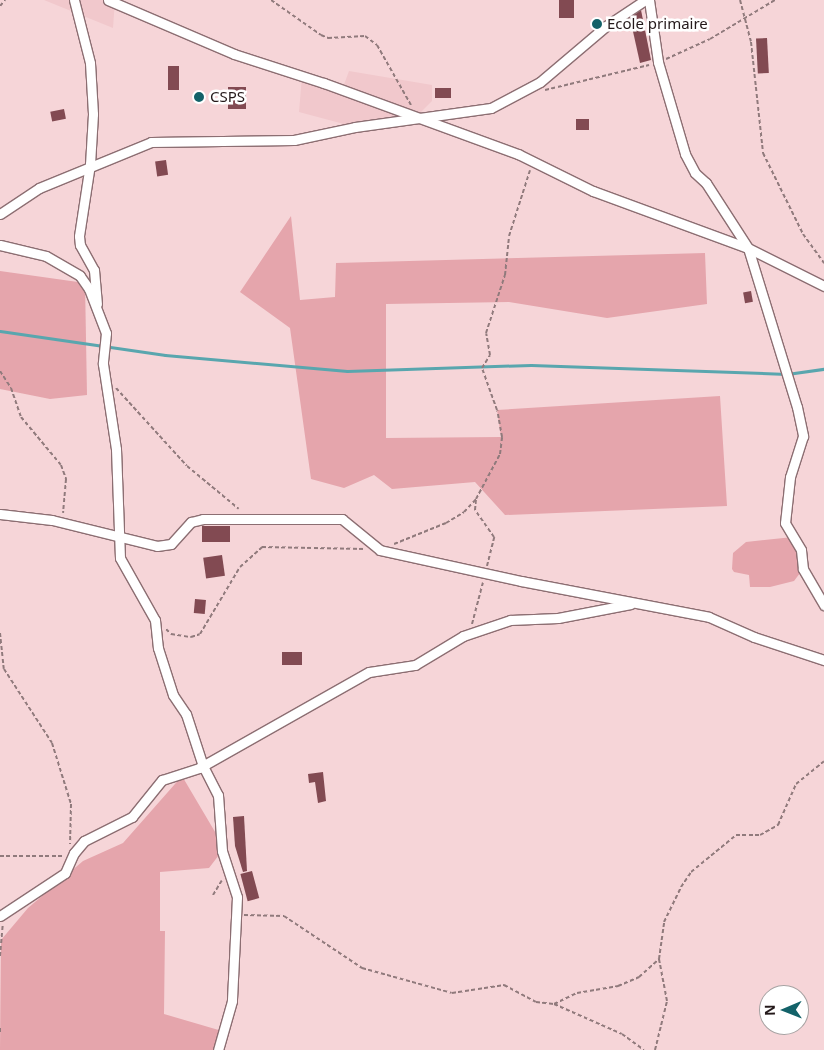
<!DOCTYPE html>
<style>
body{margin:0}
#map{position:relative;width:824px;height:1050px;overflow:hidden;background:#f6d5d8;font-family:"Noto Sans",sans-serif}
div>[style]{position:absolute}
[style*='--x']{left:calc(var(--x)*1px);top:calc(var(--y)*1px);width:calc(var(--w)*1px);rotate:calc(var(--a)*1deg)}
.built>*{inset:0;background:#f1c8cc}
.green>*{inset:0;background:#e5a5ac}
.stream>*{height:3px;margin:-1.5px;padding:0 1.5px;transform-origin:1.5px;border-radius:1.5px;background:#59a6ae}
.building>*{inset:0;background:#824a52;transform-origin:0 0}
.path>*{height:2px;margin-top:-1px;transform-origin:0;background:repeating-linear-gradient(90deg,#907a7c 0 4px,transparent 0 6.5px)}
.roads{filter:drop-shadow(1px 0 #8c6e72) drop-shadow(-1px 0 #8c6e72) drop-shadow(0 1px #8c6e72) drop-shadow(0 -1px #8c6e72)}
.minor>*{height:9px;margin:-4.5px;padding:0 4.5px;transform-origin:4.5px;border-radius:4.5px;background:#fff}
.dots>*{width:14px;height:14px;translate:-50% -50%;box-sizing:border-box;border:2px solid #fff;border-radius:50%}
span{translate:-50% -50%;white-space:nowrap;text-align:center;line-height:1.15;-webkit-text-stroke:5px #fff;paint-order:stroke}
.poi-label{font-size:15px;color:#24191a}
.left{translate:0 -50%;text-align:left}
.north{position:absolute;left:759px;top:985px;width:50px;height:50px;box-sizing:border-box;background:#fff;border:1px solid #a7a3a3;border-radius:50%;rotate:269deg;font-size:14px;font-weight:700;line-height:20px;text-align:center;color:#24191a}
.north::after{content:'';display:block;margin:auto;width:18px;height:22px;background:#136269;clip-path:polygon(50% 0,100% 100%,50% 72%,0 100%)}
</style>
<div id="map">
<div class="built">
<div style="clip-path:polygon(44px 0,115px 0,113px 28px)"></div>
<div style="clip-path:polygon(349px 71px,432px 85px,432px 101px,415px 118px,355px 127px,299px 112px,302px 76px,342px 90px)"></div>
</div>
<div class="green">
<div style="clip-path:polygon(291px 216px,300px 300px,335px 297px,336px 263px,705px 253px,707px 304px,607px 318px,509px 302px,386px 304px,386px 438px,501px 437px,497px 410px,720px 396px,727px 506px,505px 515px,475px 482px,392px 489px,374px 475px,344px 488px,311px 479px,290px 328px,240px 292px)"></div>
<div style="clip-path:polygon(0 271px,85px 283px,87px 395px,50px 399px,0 389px)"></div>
<div style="clip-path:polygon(793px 537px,803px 569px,794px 581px,770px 587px,750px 587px,749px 575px,734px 572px,732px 569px,733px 553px,746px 542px)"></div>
<div style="clip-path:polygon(182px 776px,221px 842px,222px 851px,209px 868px,160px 872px,160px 931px,165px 931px,164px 1014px,222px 1031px,218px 1050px,0 1050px,1px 940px,28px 908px,83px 861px,123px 843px)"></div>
</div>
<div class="stream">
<div style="--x:0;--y:331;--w:167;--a:8.3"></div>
<div style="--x:165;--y:355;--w:183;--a:5"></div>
<div style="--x:347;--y:371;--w:184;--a:-1.9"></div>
<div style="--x:531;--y:365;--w:256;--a:2"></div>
<div style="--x:787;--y:374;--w:37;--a:-8"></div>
</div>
<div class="building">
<div style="left:559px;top:0;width:15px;height:18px"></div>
<div style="clip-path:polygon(641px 10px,651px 60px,640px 63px,630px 18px)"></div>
<div style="left:767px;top:38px;width:35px;height:11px;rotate:87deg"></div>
<div style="left:168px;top:66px;width:11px;height:24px"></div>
<div style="left:228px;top:87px;width:18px;height:22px"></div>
<div style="left:451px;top:88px;width:10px;height:16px;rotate:90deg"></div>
<div style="left:64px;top:109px;width:10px;height:14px;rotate:79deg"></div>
<div style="left:576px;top:119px;width:13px;height:11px"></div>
<div style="left:166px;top:160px;width:15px;height:11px;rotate:82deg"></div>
<div style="left:751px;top:291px;width:11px;height:8px;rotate:80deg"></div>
<div style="left:230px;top:526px;width:16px;height:28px;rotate:90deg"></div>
<div style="left:222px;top:555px;width:21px;height:19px;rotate:82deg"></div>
<div style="left:195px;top:599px;width:11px;height:14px;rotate:5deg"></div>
<div style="left:282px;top:652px;width:20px;height:13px"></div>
<div style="clip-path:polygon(323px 772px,326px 801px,318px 803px,315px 782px,309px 783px,308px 774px)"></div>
<div style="clip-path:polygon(244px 816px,247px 871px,243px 872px,235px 846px,233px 817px)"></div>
<div style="left:252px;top:871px;width:28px;height:12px;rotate:75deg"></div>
</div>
<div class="path">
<div style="--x:271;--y:0;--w:61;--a:35"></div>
<div style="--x:321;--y:35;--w:8;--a:23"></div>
<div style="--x:328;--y:38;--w:37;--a:-3"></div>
<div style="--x:365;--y:36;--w:15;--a:37"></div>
<div style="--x:377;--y:45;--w:69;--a:60.5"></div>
<div style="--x:740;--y:0;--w:43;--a:75.3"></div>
<div style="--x:751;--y:42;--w:112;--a:83.8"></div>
<div style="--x:763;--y:153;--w:90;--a:63.7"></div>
<div style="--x:803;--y:234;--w:36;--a:54"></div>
<div style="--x:0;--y:6;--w:8;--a:-50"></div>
<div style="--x:666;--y:59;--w:48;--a:-24.4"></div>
<div style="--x:710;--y:39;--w:76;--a:-31"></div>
<div style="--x:545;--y:90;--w:107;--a:-13.5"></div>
<div style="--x:0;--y:371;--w:20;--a:57"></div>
<div style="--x:11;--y:388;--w:31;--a:71"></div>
<div style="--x:21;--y:417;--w:62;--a:50.2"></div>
<div style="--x:61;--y:465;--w:15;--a:70"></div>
<div style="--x:66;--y:479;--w:34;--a:95"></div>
<div style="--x:116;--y:388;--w:105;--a:47.7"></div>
<div style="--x:187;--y:466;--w:67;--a:39.6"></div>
<div style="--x:394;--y:544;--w:56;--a:-22"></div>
<div style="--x:446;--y:523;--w:21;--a:-31"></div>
<div style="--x:464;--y:512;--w:18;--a:-47"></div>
<div style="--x:487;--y:566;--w:30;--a:-76"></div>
<div style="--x:494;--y:537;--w:33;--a:-125"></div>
<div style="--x:475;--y:510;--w:11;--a:-85"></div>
<div style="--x:476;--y:499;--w:51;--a:-61.9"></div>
<div style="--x:500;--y:454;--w:17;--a:-83"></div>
<div style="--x:502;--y:437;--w:27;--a:-100"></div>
<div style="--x:497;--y:410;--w:45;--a:-109.7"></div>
<div style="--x:482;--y:368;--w:15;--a:-58"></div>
<div style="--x:490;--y:355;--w:22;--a:-100"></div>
<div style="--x:486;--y:333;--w:61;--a:-71.9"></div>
<div style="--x:505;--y:275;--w:39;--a:-84"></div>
<div style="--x:509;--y:236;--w:69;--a:-72.3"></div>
<div style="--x:472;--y:624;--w:43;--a:-75.3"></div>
<div style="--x:166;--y:629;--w:7;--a:45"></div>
<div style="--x:171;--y:634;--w:20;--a:9"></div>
<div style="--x:191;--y:637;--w:9;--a:-18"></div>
<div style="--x:200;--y:634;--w:78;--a:-59.2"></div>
<div style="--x:240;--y:567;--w:30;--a:-42"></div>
<div style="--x:262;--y:547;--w:103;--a:1.1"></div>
<div style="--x:0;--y:633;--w:36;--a:84"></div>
<div style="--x:4;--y:669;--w:88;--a:57"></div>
<div style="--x:52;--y:743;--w:64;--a:72.7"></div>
<div style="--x:71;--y:804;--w:40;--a:91.4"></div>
<div style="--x:0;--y:856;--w:62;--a:0"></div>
<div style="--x:213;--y:895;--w:17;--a:-59"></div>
<div style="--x:244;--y:915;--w:40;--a:1.4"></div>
<div style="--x:284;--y:916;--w:94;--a:33.7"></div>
<div style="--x:362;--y:968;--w:93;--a:15.5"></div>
<div style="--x:452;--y:993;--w:53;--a:-8.7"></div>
<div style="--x:504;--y:985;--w:36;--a:28"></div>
<div style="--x:536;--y:1002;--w:18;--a:6"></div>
<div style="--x:554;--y:1004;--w:25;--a:-26"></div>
<div style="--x:577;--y:993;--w:42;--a:-9.7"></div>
<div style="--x:618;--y:986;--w:23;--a:-23"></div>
<div style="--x:639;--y:977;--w:27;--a:-42"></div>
<div style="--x:0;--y:956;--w:32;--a:-85"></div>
<div style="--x:554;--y:1004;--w:74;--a:23.8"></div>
<div style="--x:622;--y:1034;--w:27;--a:36"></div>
<div style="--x:0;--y:1028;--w:6;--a:90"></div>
<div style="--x:655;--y:1050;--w:50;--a:-76.2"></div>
<div style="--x:667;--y:1001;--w:43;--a:-100.8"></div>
<div style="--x:659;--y:959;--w:37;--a:-82"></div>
<div style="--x:664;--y:922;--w:39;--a:-64"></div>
<div style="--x:681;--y:887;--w:18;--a:-56"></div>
<div style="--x:691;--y:872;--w:58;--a:-39.4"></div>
<div style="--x:736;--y:835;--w:24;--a:0"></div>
<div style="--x:760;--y:835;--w:21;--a:-29"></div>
<div style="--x:778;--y:825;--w:45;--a:-66.3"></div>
<div style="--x:796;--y:784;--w:36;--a:-39"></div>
</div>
<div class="roads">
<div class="minor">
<div style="--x:74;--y:0;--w:65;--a:75.7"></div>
<div style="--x:90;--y:63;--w:51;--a:86.6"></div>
<div style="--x:93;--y:114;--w:50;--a:93.4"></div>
<div style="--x:90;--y:164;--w:73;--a:98.7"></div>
<div style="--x:79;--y:236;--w:9;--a:84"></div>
<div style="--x:80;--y:245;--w:29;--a:61"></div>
<div style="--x:94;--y:270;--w:34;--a:85"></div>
<div style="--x:108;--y:0;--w:137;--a:23.2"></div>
<div style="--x:234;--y:54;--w:95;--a:17.9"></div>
<div style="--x:324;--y:83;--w:207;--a:20.1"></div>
<div style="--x:518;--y:154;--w:84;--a:26.3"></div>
<div style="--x:593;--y:191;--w:165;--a:20.2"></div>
<div style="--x:748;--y:248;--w:85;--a:26.6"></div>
<div style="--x:649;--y:0;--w:63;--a:81.7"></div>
<div style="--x:658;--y:62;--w:96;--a:73.6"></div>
<div style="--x:685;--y:154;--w:21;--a:62"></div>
<div style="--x:695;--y:173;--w:15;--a:42"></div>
<div style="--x:706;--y:183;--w:77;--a:57.1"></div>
<div style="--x:748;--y:248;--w:166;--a:72.9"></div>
<div style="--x:797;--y:407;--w:30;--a:78"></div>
<div style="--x:803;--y:436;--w:43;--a:107.6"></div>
<div style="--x:790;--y:477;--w:46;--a:96.2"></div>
<div style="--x:785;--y:523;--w:31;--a:59"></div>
<div style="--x:801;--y:550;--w:19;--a:84"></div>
<div style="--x:803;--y:569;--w:42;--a:59.7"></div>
<div style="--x:0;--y:214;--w:47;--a:-33.7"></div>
<div style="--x:39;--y:188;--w:121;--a:-22.3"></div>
<div style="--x:151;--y:142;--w:143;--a:-0.8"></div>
<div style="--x:294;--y:140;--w:62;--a:-12"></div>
<div style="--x:355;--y:127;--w:137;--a:-8"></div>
<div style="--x:491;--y:108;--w:55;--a:-28"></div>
<div style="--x:540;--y:82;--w:87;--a:-40.3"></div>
<div style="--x:606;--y:26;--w:47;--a:-33.7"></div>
<div style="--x:0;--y:245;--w:47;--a:13.4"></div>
<div style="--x:46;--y:256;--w:39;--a:30"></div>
<div style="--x:80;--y:276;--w:16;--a:55"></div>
<div style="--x:89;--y:289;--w:47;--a:68.9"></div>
<div style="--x:106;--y:333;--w:31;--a:96"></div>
<div style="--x:103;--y:364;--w:86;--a:81.3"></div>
<div style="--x:116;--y:449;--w:109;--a:87.9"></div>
<div style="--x:120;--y:558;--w:71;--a:60.6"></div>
<div style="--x:155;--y:620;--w:28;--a:84"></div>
<div style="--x:158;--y:648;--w:49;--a:72.3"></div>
<div style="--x:173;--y:695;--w:23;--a:56"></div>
<div style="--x:186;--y:714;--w:55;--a:71.9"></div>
<div style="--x:203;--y:766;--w:33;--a:63"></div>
<div style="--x:218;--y:795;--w:56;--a:85.9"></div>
<div style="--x:222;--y:851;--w:48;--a:71.9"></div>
<div style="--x:237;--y:897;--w:104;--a:92.8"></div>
<div style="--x:232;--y:1001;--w:51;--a:105.9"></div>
<div style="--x:0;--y:514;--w:52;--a:6.6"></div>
<div style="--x:52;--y:520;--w:108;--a:13.9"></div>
<div style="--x:157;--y:546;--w:14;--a:-8"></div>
<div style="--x:171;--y:544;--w:30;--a:-48"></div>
<div style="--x:191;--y:522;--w:12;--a:-14"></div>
<div style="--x:203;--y:519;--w:139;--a:0"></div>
<div style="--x:342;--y:519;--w:49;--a:39.2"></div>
<div style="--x:380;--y:550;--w:144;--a:12.4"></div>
<div style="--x:521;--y:581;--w:191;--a:10.8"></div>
<div style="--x:709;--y:617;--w:49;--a:24"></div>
<div style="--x:754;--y:637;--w:74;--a:18.2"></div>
<div style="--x:0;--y:916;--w:78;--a:-33.5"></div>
<div style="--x:65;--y:873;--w:22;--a:-66"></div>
<div style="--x:74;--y:853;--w:16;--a:-50"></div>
<div style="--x:84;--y:841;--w:54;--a:-26.6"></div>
<div style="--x:132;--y:817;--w:48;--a:-51"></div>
<div style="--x:162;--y:780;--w:39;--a:-18"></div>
<div style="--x:199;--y:768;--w:195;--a:-29.5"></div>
<div style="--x:369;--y:672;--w:47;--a:-8.7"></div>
<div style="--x:415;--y:665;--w:56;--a:-31.1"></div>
<div style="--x:463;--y:636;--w:50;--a:-18.8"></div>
<div style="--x:510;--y:620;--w:48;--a:-2.4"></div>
<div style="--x:558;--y:618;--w:74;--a:-10.9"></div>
</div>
</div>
<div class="dots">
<div style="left:597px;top:24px;background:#136269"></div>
<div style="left:199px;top:97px;background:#136269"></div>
</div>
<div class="poi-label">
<span class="left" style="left:607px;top:24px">Ecole primaire</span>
<span class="left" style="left:210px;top:97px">CSPS</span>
</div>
<div class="north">N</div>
</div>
